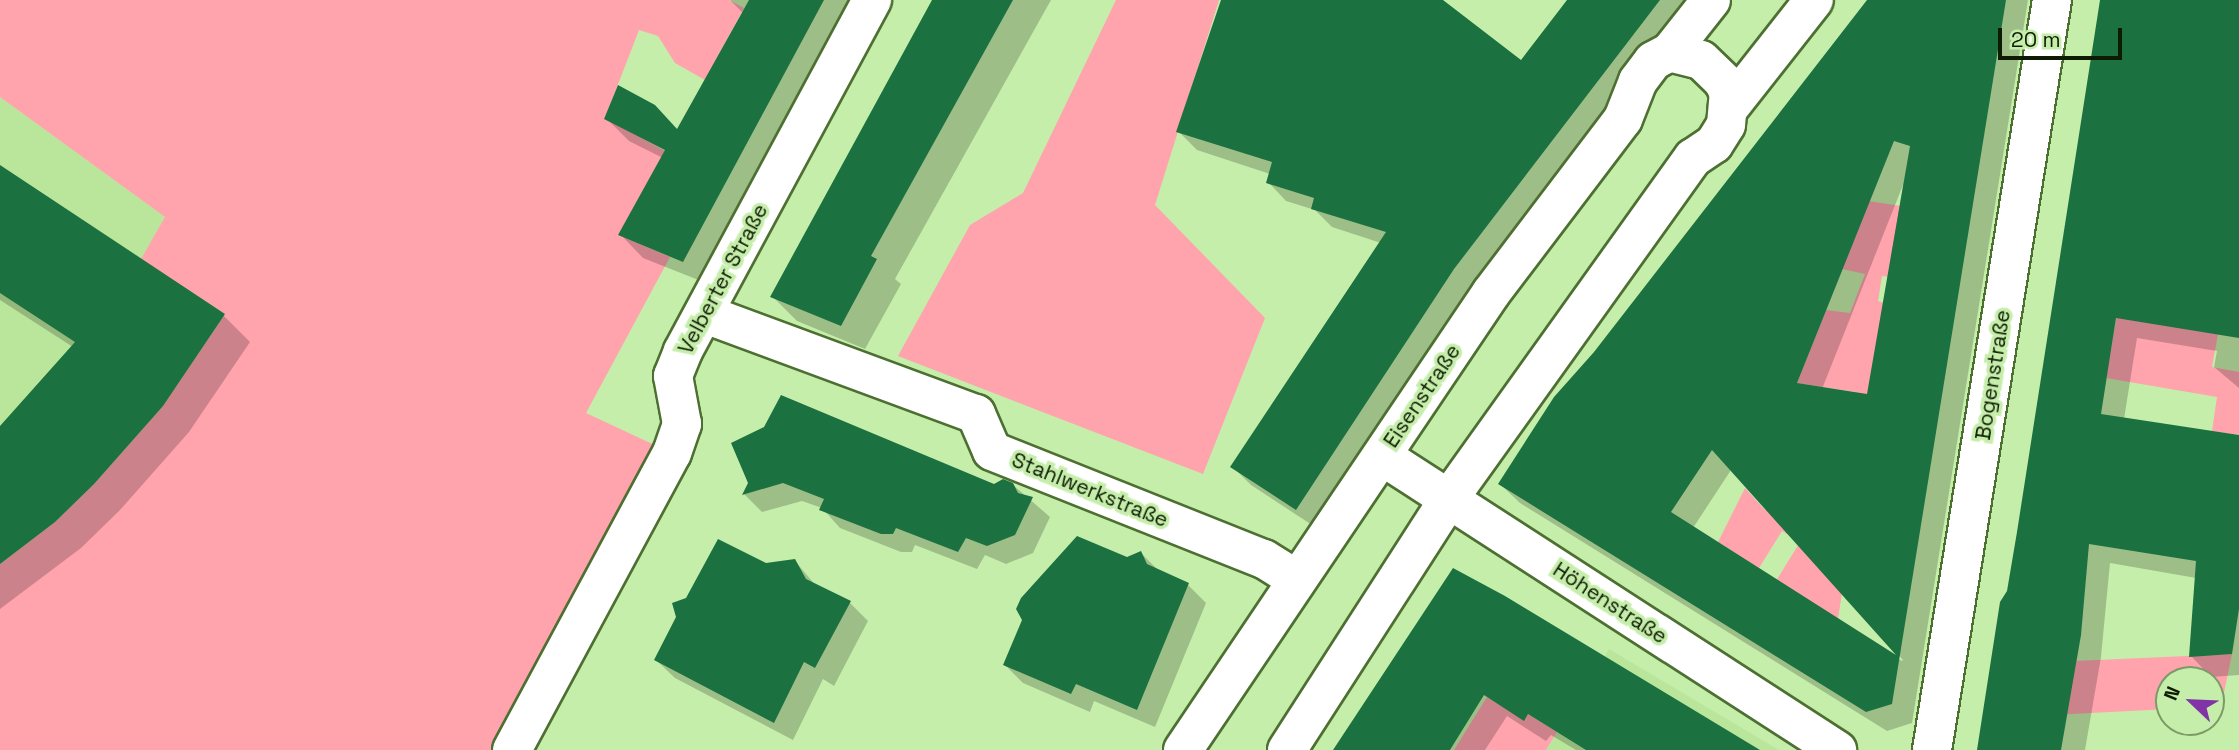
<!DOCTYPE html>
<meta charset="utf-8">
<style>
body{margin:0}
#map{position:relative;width:2239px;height:750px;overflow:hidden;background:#c6eeab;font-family:"Space Grotesk",sans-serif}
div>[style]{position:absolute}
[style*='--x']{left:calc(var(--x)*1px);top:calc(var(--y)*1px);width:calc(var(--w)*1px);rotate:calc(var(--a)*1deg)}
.built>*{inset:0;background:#bae69c}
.green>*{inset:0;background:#ffa3ad}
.shadow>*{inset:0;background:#0003}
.building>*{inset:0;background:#1c7140}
.roads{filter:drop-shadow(2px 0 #4d7032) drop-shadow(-2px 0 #4d7032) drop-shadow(0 2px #4d7032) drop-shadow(0 -2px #4d7032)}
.street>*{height:38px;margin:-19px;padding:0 19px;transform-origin:19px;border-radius:19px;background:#fff}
span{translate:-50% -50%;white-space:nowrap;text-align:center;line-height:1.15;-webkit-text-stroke:7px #c6eeab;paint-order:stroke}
.street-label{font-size:21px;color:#0d1b03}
.north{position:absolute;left:2155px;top:666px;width:70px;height:70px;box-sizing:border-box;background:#c6eeab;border:2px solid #7c9a68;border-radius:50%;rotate:293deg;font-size:19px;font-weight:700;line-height:28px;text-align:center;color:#0d1b03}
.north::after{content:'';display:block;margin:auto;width:24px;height:32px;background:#8134a5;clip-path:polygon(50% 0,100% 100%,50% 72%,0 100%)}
.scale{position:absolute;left:1998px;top:28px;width:124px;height:32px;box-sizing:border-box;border:4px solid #0d1b03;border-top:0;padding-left:9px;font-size:21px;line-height:24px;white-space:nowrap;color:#0d1b03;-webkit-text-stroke:5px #c6eeab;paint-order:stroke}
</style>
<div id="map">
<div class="built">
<div style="clip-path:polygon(0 97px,165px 217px,225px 314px,204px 370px,86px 496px,0 570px)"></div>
<div style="clip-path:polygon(1609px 649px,1779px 750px,1546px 750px)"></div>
</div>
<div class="green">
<div style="clip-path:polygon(0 0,729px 0,744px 8px,705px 80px,675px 63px,658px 36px,639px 30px,605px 118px,665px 151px,619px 235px,670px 257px,586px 413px,661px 448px,492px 750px,0 750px,0 564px,55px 522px,94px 484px,163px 406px,225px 314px,141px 259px,165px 217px,0 97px)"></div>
<div style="clip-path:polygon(1116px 0,1219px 0,1155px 205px,1265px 318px,1203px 474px,898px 356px,970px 225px,1023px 193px)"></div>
<div style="clip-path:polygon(1868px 201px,1901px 206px,1900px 278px,1882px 276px,1878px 301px,1887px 304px,1866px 399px,1855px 392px,1797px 383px,1826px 310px,1850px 313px,1865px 274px,1842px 269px)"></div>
<div style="clip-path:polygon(2118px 309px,2218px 334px,2212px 367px,2239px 372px,2239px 435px,2212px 431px,2217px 397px,2106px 378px)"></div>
<div style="clip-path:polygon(1745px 488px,1765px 510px,1776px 498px,1845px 574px,1837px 625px,1768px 594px,1800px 542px,1782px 531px,1759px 568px,1718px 542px)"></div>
<div style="clip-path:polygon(2232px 654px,2221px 707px,2211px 707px,2211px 680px,2169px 680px,2169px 709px,2052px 715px,2074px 661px)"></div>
<div style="clip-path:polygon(1487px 697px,1524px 720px,1528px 714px,1557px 732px,1546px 750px,1454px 750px)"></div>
</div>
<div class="shadow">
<div style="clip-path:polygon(730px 0,859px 0,706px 283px,643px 258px,621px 235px,663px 158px,629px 141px,606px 118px,681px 137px,743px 13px)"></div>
<div style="clip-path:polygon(933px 0,1051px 0,895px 279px,901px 284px,865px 349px,797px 321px,773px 297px)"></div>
<div style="clip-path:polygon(1223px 0,1441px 0,1521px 62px,1569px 0,1694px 0,1315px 527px,1251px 485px,1233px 467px,1381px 243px,1332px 227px,1315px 210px,1286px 201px,1268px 182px,1270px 174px,1197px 150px,1178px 131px)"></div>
<div style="clip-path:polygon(evenodd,1870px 0,2028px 0,1912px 723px,1887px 731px,1520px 503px,1500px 484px,1870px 0,1903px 185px,1868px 396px,1822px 389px,1903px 185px,1870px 0,1731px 470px,1903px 660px,1902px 661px,1693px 528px,1731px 470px)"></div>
<div style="clip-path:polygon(2103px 0,2239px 0,2239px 388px,2214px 367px,2217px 351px,2137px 338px,2124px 419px,2239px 437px,2239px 675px,2211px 677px,2191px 656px,2196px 578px,2110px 563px,2101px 657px,2085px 750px,1979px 750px,2009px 592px)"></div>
<div style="clip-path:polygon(0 167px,224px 316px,250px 342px,189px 432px,120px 510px,81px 548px,0 609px,0 427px,73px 347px,0 300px)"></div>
<div style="clip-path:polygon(733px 444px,994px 486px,1012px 484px,1050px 517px,1033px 553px,1006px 564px,985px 555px,977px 569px,915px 545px,912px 552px,901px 552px,840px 528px,822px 508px,802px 501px,762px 512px,744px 494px,750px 483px)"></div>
<div style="clip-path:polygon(1141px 553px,1160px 572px,1188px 585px,1206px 603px,1155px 727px,1094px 701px,1090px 712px,1023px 683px,1005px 665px,1127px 559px)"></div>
<div style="clip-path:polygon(795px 561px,817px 587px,850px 603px,868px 621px,834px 686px,823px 679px,793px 740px,675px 678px,656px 660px,766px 565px)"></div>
<div style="clip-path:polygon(1453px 571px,1752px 750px,1576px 750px,1551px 735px,1546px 741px,1507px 716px,1485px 750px,1335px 750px)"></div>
</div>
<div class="building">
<div style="clip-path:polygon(749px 0,824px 0,683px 262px,618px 235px,665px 150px,604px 119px,618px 85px,655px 105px,677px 129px)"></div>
<div style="clip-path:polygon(932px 0,1013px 0,871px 256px,877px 259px,841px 326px,770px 297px)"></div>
<div style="clip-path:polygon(1221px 0,1443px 0,1521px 60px,1567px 0,1660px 0,1454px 269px,1296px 510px,1230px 467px,1386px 232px,1311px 209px,1314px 198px,1266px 183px,1272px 162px,1176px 132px)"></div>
<div style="clip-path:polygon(evenodd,1867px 0,2006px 0,1892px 704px,1866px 712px,1498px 484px,1554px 397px,1594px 352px,1867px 0,1894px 141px,1910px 146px,1867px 394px,1797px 383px,1894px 141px,1867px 0,1712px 450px,1896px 655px,1671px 512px,1712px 450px)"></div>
<div style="clip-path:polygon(2100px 0,2239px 0,2239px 338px,2116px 318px,2101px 414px,2239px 435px,2239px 609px,2232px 654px,2189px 657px,2196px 561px,2089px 544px,2081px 635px,2061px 750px,1977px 750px,2000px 602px,2007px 591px,2017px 532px)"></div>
<div style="clip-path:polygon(0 165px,225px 314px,163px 406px,94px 484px,55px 522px,0 564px,0 426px,75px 342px,0 293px)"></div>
<div style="clip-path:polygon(781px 395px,994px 484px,1003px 479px,1013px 483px,1018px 493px,1033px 497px,1015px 535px,987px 546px,966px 538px,958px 552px,896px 528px,893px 534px,881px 534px,819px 510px,824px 499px,783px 483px,742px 495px,748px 483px,731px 443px,764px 427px)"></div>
<div style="clip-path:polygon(1077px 536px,1127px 557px,1141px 551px,1147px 564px,1189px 583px,1137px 710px,1076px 684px,1071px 694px,1003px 665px,1022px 620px,1016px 609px,1021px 598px)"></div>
<div style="clip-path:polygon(718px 539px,766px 563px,795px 559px,806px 579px,851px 601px,815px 668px,804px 662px,774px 723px,654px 660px,676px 617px,672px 603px,686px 598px)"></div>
<div style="clip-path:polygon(1453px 568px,1505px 596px,1760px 750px,1586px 750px,1528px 714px,1524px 721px,1484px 695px,1450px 750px,1333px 750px)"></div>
</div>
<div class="roads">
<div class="street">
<div style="--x:1729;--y:108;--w:137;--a:-51.8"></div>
<div style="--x:705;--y:314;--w:289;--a:20.3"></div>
<div style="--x:976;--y:414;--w:40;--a:66.6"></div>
<div style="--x:992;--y:451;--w:293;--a:21.7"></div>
<div style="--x:1264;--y:559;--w:38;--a:32"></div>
<div style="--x:1382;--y:456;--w:542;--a:32.87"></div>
<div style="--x:512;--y:750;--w:337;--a:-61.7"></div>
<div style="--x:672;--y:453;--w:31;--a:-71"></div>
<div style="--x:682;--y:424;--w:49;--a:-100.6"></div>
<div style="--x:673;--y:376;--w:27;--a:-68"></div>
<div style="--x:683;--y:351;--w:399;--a:-61.7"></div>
<div style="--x:1183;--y:750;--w:551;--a:-56.02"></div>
<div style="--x:1491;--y:293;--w:218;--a:-52.8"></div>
<div style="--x:1623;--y:119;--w:41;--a:-68.5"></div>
<div style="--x:1638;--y:81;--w:25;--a:-53"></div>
<div style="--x:1653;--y:61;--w:19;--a:-28"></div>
<div style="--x:1670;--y:52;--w:66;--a:-51.7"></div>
<div style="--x:1287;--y:750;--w:297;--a:-57.2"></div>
<div style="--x:1448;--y:500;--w:421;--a:-54.4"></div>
<div style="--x:1693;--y:158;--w:25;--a:-34"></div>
<div style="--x:1714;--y:144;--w:22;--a:-58"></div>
<div style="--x:1726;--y:125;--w:32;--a:-85"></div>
<div style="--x:1729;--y:93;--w:13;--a:-117"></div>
<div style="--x:1723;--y:81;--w:30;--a:-136"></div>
<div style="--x:1701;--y:60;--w:32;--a:-166"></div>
<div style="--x:1932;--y:750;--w:760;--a:-80.91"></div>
</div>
</div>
<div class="street-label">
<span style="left:723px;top:279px;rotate:-62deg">Velberter Straße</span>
<span style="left:1993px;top:375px;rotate:-81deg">Bogenstraße</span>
<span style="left:1422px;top:396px;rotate:-56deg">Eisenstraße</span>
<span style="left:1090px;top:490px;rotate:22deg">Stahlwerkstraße</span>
<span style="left:1610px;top:603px;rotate:33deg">Höhenstraße</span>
</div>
<div class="north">N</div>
<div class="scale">20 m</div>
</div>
